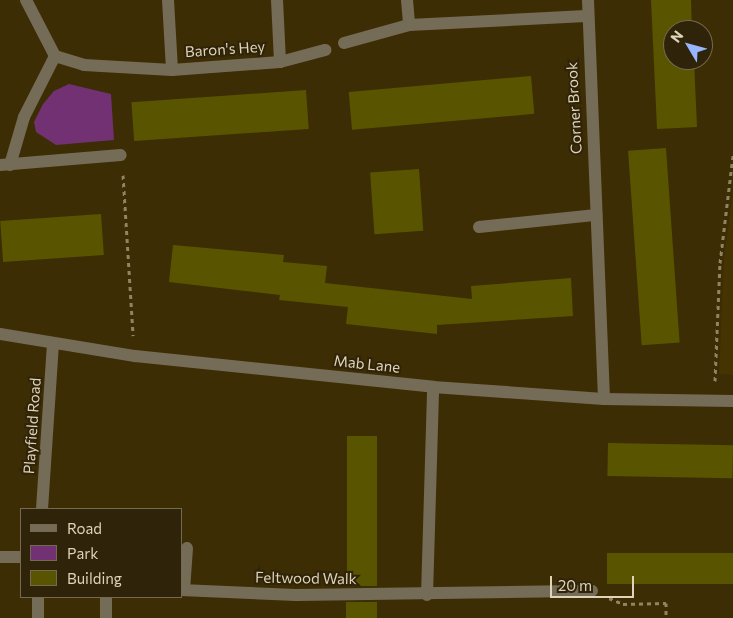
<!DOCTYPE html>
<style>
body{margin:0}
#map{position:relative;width:733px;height:618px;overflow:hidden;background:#3d2d04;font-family:Commissioner,sans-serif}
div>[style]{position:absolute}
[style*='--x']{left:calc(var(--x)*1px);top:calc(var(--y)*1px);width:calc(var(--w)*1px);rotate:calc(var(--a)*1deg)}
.built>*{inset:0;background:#453301}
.green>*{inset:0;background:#713173}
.building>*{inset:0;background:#595400;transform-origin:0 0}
.path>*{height:3px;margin-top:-1.5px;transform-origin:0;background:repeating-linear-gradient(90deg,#928463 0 4px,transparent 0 8px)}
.minor>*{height:12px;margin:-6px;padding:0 6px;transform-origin:6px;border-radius:6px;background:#756c57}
span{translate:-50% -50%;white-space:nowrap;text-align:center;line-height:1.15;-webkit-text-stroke:4px #2f2409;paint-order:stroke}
.street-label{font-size:15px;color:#dfd3b9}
.legend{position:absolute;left:20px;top:508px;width:162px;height:90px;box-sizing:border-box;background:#2f2409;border:1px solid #756a4f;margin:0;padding:6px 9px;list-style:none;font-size:15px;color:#dfd3b9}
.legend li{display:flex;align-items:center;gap:10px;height:25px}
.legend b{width:25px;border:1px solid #756a4f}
.north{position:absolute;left:663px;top:20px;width:50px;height:50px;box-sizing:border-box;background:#2f2409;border:1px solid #756a4f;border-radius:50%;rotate:307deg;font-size:14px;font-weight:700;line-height:20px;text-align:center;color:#dfd3b9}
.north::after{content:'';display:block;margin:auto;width:18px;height:22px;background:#97b6fd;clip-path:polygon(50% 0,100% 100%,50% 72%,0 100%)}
.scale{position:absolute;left:550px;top:576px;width:84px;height:22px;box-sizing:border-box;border:2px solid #dfd3b9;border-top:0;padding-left:6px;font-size:15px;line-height:18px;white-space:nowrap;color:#dfd3b9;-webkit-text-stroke:4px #2f2409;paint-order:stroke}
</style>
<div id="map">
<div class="built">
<div style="clip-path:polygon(733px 193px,733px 375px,719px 374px,724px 258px)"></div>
</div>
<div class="green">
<div style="clip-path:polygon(69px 84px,111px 94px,114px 140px,56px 145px,36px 132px,34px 122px,43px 104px,54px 91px)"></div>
</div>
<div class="building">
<div style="clip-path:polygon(651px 0,691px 0,692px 30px,673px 30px,673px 60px,694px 60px,697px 127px,657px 129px)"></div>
<div style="left:531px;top:76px;width:38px;height:183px;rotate:85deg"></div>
<div style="left:306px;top:90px;width:39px;height:175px;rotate:86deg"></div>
<div style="left:666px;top:148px;width:195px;height:38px;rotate:86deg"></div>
<div style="left:419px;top:169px;width:62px;height:49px;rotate:86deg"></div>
<div style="left:101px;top:214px;width:41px;height:101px;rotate:86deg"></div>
<div style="clip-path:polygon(173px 245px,284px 255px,283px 262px,327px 266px,325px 283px,472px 299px,471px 286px,571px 278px,573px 316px,437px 325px,437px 334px,346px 324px,348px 307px,279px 300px,280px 295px,169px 282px)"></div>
<div style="left:377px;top:436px;width:150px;height:30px;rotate:90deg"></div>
<div style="left:608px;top:443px;width:125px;height:33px;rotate:1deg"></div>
<div style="left:607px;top:553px;width:126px;height:31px"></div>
<div style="left:346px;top:602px;width:31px;height:16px"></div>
</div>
<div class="path">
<div style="--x:123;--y:175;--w:161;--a:86.4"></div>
<div style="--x:715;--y:381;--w:118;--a:-87.6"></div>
<div style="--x:720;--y:263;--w:109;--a:-83.1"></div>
<div style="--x:609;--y:598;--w:15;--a:23"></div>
<div style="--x:623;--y:604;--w:43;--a:-1.3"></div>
<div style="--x:666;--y:603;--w:15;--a:90"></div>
</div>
<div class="minor">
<div style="--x:26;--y:0;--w:63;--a:62.6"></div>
<div style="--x:55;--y:56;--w:30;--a:17"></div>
<div style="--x:84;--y:65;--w:88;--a:3.3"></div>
<div style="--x:172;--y:70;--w:108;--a:-4.2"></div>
<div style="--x:280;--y:62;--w:47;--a:-14.9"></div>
<div style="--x:168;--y:0;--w:70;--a:86.7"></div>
<div style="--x:277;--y:0;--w:62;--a:87.2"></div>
<div style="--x:407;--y:0;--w:25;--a:85"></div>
<div style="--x:588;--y:0;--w:399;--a:87.7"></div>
<div style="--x:344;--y:43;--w:67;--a:-15.5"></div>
<div style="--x:409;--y:25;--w:177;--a:-2.9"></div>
<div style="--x:0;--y:165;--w:121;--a:-4.7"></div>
<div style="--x:10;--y:165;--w:50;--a:-73.7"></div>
<div style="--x:24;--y:117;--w:68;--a:-63.1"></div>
<div style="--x:479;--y:227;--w:118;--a:-5.9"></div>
<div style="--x:0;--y:334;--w:137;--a:9.3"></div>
<div style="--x:135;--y:356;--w:300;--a:5.9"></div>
<div style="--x:433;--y:387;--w:171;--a:4"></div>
<div style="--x:604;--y:399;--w:129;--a:0.9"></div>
<div style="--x:42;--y:509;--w:165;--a:-86.2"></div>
<div style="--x:0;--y:557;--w:21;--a:0"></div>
<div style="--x:181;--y:590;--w:115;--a:2.5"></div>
<div style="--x:296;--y:595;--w:296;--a:-0.8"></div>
<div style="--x:184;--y:590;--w:42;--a:-85.9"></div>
<div style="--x:427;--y:595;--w:208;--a:-88.3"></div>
<div style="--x:38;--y:618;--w:21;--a:-90"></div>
<div style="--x:106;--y:618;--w:21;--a:-90"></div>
</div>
<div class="street-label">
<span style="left:225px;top:49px;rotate:-4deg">Baron's Hey</span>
<span style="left:574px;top:108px;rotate:-93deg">Corner Brook</span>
<span style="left:367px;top:364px;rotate:6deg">Mab Lane</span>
<span style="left:32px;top:426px;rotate:-86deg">Playfield Road</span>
<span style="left:306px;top:578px;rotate:1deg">Feltwood Walk</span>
</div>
<ul class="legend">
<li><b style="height:6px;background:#756c57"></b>Road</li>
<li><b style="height:14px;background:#713173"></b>Park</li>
<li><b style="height:14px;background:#595400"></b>Building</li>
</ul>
<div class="north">N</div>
<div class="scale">20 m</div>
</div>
